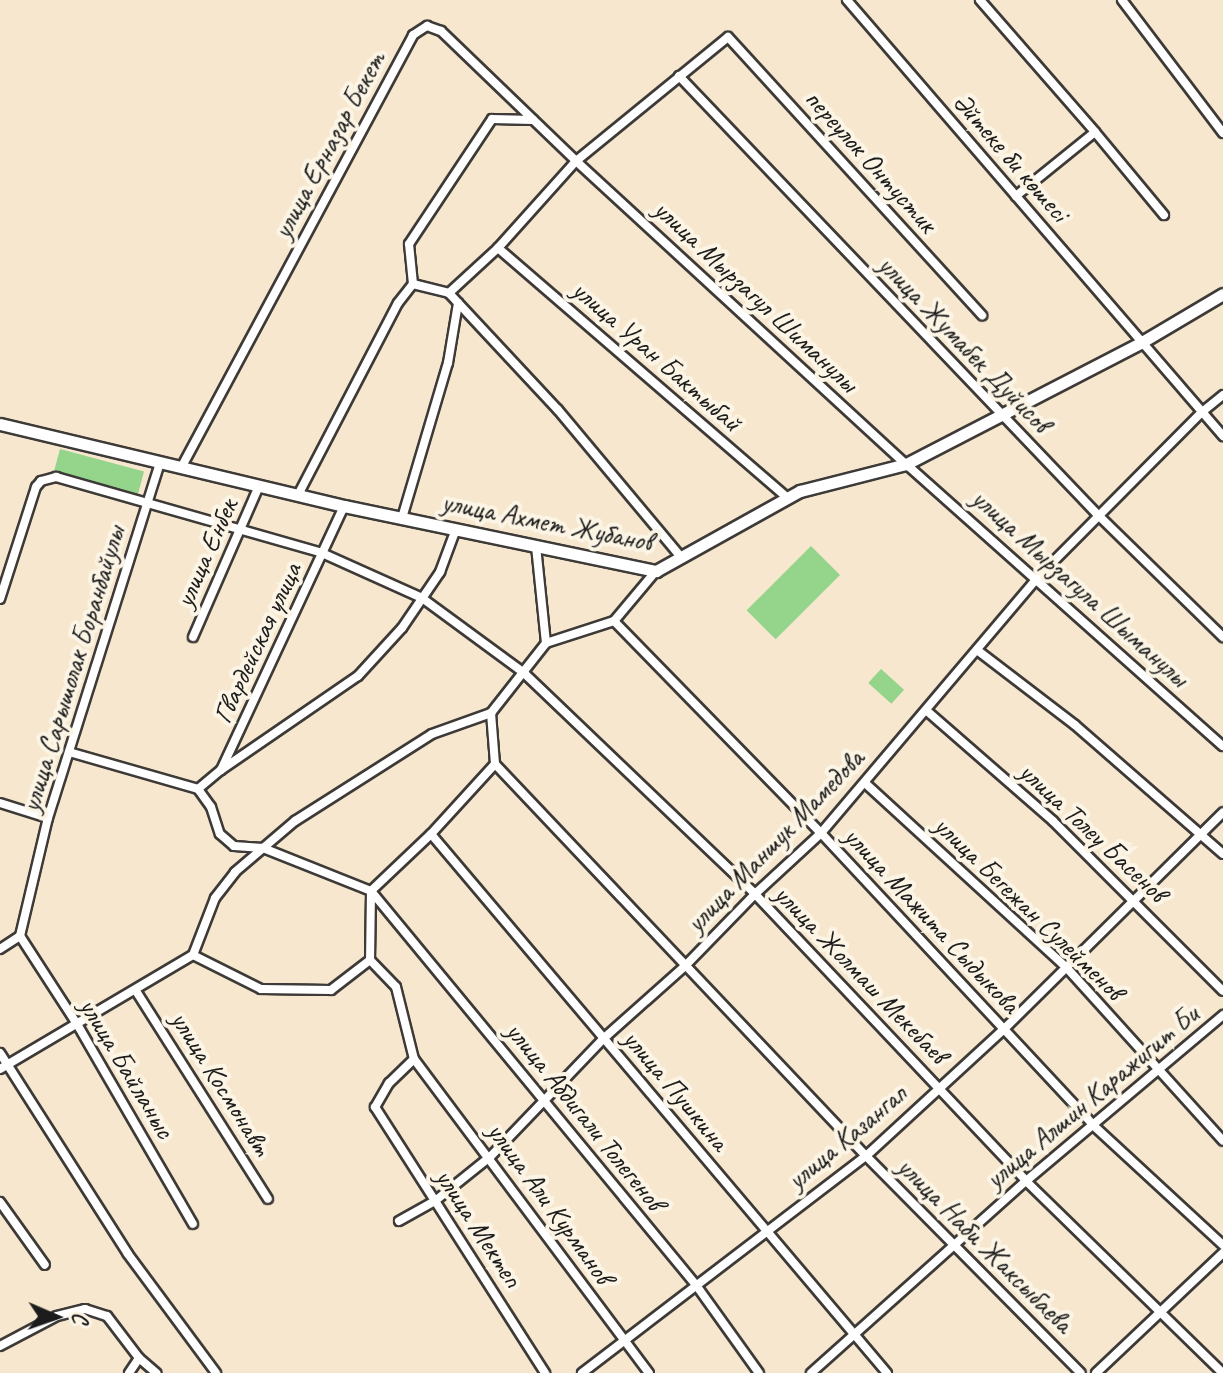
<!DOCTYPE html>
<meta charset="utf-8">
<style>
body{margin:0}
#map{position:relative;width:1223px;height:1373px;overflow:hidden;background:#f6e7ce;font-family:Caveat,sans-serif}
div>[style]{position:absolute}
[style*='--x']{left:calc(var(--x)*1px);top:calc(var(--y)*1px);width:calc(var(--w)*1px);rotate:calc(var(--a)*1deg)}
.green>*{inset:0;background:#94d48b;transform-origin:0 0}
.roads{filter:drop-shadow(2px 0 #3d3a37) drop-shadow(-2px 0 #3d3a37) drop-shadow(0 2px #3d3a37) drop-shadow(0 -2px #3d3a37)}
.minor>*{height:8px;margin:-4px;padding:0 4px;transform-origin:4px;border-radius:4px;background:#fff}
.major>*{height:11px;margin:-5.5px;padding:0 5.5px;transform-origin:5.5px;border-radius:5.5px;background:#fff}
span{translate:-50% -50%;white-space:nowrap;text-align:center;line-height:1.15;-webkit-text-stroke:8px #fcf5e5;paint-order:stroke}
.street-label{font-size:28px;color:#1c1c1c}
.north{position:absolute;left:16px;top:1277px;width:80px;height:80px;-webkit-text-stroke:6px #fcf5e5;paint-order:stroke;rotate:92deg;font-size:22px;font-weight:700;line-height:32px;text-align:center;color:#1c1c1c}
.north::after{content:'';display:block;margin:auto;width:28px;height:36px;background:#1c1c1c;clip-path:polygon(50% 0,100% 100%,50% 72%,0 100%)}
</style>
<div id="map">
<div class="green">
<div style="left:60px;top:449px;width:87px;height:25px;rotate:15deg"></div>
<div style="left:811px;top:546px;width:41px;height:91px;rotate:45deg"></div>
<div style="left:881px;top:669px;width:31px;height:19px;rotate:42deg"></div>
</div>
<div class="roads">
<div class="minor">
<div style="--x:847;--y:0;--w:576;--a:49.23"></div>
<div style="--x:980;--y:0;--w:175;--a:48.9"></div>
<div style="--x:1095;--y:132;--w:102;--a:141"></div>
<div style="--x:1122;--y:0;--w:167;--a:52.8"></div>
<div style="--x:679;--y:76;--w:607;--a:46.34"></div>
<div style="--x:1098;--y:515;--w:175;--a:44.3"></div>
<div style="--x:1095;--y:132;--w:108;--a:50.3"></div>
<div style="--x:498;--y:248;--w:383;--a:40.8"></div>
<div style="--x:413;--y:284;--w:40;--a:-95.7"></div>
<div style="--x:409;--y:244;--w:150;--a:-56.4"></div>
<div style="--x:492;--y:119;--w:41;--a:1.4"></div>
<div style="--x:181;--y:468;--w:491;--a:-61.8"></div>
<div style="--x:413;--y:35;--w:17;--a:-33"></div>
<div style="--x:427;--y:26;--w:15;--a:20"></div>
<div style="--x:441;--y:31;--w:187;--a:43.9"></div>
<div style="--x:576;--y:161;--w:448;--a:42.6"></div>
<div style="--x:906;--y:464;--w:424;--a:41.7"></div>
<div style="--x:298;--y:495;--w:216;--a:-62.5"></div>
<div style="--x:398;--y:303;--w:24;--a:-52"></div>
<div style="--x:413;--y:284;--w:37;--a:14"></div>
<div style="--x:402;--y:518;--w:162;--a:-73.5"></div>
<div style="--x:448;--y:363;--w:61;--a:-80.5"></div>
<div style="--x:681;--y:557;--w:192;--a:-129.9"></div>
<div style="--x:558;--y:410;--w:160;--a:-133"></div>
<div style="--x:449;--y:293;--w:67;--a:-42.6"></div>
<div style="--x:498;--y:248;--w:117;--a:-48.1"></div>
<div style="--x:576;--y:161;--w:196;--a:-39.2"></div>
<div style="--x:728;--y:37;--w:377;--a:47.6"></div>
<div style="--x:0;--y:599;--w:118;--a:-72.2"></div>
<div style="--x:36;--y:487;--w:8;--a:-50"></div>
<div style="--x:41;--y:481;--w:16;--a:-15"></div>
<div style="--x:56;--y:477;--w:277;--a:15.9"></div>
<div style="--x:322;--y:553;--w:110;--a:24.2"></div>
<div style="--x:422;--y:598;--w:127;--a:36.3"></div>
<div style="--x:524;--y:673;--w:320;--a:43.7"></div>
<div style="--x:755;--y:894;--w:395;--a:46.6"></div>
<div style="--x:1026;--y:1181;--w:275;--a:44.3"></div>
<div style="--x:614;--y:621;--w:296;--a:45.7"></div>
<div style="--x:821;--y:833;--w:400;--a:47"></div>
<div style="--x:1094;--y:1126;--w:176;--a:42.7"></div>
<div style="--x:193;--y:637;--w:165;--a:-66.4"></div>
<div style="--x:546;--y:643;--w:71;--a:-17.9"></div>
<div style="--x:614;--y:621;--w:65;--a:-50"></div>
<div style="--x:977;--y:650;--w:123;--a:37.4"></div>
<div style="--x:1075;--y:725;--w:196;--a:41.1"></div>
<div style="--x:927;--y:711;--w:167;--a:41.1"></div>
<div style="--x:1053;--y:821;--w:240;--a:45"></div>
<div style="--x:491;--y:713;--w:51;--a:85.5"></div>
<div style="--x:495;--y:764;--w:95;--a:132.4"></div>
<div style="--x:431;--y:834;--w:83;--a:136.5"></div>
<div style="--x:371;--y:891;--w:69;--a:90.8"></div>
<div style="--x:370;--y:960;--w:37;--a:46"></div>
<div style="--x:396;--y:987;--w:74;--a:76"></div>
<div style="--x:414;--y:1059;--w:35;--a:136"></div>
<div style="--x:389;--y:1083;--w:28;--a:120"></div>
<div style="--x:375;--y:1107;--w:316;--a:57.4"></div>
<div style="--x:69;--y:752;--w:134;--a:16"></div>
<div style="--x:198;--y:789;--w:22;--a:54"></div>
<div style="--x:211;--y:807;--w:28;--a:72"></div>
<div style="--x:220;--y:834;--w:18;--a:41"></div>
<div style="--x:234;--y:846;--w:29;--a:4"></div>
<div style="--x:263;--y:848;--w:116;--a:21.7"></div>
<div style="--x:371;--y:891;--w:511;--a:50.48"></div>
<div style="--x:696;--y:1285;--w:108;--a:54.4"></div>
<div style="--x:495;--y:764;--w:540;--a:46.58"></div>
<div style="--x:866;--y:1156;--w:305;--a:45.3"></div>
<div style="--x:221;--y:770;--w:166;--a:-34.5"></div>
<div style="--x:358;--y:676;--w:65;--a:-47.5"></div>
<div style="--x:402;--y:628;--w:68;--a:-55.8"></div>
<div style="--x:440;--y:572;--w:46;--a:-69.6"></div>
<div style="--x:865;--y:783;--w:273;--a:42.5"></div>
<div style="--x:1066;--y:967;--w:234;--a:47.9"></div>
<div style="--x:198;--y:789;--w:30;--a:-40"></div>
<div style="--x:221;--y:770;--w:291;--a:-65"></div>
<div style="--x:0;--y:803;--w:50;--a:17.4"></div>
<div style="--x:431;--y:834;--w:706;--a:49.77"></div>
<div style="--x:20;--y:936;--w:121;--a:-76.7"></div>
<div style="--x:48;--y:818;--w:372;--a:-72.5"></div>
<div style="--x:20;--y:936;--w:105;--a:57.1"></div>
<div style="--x:77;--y:1024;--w:231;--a:59.9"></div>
<div style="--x:0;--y:949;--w:24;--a:-33"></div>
<div style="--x:193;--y:955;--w:76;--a:26.6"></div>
<div style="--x:261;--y:989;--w:70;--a:0.8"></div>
<div style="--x:331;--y:990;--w:49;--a:-37.6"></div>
<div style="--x:136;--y:991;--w:246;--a:57.6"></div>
<div style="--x:0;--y:1053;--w:238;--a:57.5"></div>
<div style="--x:128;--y:1254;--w:148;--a:53.5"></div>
<div style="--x:414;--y:1059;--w:392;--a:53.2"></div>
<div style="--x:0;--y:1069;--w:224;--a:-30.6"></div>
<div style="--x:193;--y:955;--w:61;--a:-68.9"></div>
<div style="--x:215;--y:898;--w:33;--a:-52"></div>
<div style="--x:235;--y:872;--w:79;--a:-40.4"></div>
<div style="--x:295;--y:821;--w:162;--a:-32.4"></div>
<div style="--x:432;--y:734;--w:63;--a:-19.6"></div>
<div style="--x:491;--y:713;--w:89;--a:-51.8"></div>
<div style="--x:546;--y:643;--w:98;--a:-95.9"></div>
<div style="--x:0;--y:1202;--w:77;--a:54.5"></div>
<div style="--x:399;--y:1221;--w:41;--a:-29.1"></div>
<div style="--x:435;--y:1201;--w:70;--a:-38.7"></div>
<div style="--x:490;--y:1157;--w:163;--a:-46.2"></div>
<div style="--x:603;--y:1039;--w:111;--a:-41.7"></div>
<div style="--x:686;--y:965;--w:99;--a:-45.8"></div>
<div style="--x:755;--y:894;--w:90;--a:-42.7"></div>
<div style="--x:821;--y:833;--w:334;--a:-49.7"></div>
<div style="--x:1037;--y:578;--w:234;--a:-45.2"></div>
<div style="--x:1202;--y:412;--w:27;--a:-39"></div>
<div style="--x:0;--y:1346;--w:64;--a:-27.8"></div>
<div style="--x:57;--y:1316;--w:29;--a:-14"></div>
<div style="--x:85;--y:1309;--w:23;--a:18"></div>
<div style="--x:107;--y:1316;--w:53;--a:52.7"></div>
<div style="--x:139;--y:1358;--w:23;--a:41"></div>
<div style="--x:129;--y:1373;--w:18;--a:-56"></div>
<div style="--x:582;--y:1373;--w:357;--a:-37.4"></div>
<div style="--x:866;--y:1156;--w:188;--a:-42.6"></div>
<div style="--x:1004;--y:1029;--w:308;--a:-44.7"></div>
<div style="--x:811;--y:1373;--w:288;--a:-41.8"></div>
<div style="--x:1026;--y:1181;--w:258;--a:-40.1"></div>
<div style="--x:1096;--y:1373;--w:175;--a:-43.4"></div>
</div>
<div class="major">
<div style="--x:0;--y:424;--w:354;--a:13.4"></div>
<div style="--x:344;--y:506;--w:319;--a:11.8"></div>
<div style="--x:656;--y:571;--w:165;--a:-29.1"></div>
<div style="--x:800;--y:491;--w:109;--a:-14.3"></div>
<div style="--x:906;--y:464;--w:266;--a:-27.3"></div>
<div style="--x:1142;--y:342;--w:94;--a:-30.7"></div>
</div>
</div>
<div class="street-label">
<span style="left:329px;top:145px;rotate:-62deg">улица Ерназар Бекет</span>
<span style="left:1011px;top:157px;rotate:49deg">Әйтеке би көшесі</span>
<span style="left:871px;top:161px;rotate:48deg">переулок Онтустик</span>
<span style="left:756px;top:296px;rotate:43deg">улица Мырзагул Шиманулы</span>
<span style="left:964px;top:344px;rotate:46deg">улица Жумабек Дуйисов</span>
<span style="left:657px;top:356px;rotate:41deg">улица Уран Бактыбай</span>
<span style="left:547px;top:522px;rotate:11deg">улица Ахмет Жубанов</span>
<span style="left:206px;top:553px;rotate:-66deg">улица Енбек</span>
<span style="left:1080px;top:588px;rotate:42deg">улица Мырзагула Шыманулы</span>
<span style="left:257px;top:643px;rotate:-65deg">Гвардейская улица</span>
<span style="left:73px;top:669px;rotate:-73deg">улица Сарышолак Боранбайулы</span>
<span style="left:1093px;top:832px;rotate:43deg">улица Толеу Басенов</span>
<span style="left:775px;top:841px;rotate:-46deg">улица Маншук Мамедова</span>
<span style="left:1029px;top:908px;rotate:44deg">улица Бегежан Сулейменов</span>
<span style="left:932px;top:920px;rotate:47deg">улица Мажита Сыдыкова</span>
<span style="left:861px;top:974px;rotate:46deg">улица Жолмаш Мекебаев</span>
<span style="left:127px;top:1068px;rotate:59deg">улица Байланыс</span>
<span style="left:221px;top:1083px;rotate:58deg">улица Космонавт</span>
<span style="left:676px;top:1090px;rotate:50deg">улица Пушкина</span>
<span style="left:1092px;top:1097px;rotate:-40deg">улица Алшин Каражигит Би</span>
<span style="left:585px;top:1116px;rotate:51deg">улица Абдигали Толегенов</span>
<span style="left:847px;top:1137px;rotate:-40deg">улица Казангап</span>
<span style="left:550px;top:1203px;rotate:54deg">улица Али Курманов</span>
<span style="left:479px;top:1228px;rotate:57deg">улица Мектеп</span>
<span style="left:985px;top:1245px;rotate:45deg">улица Наби Жаксыбаева</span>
</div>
<div class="north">С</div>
</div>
